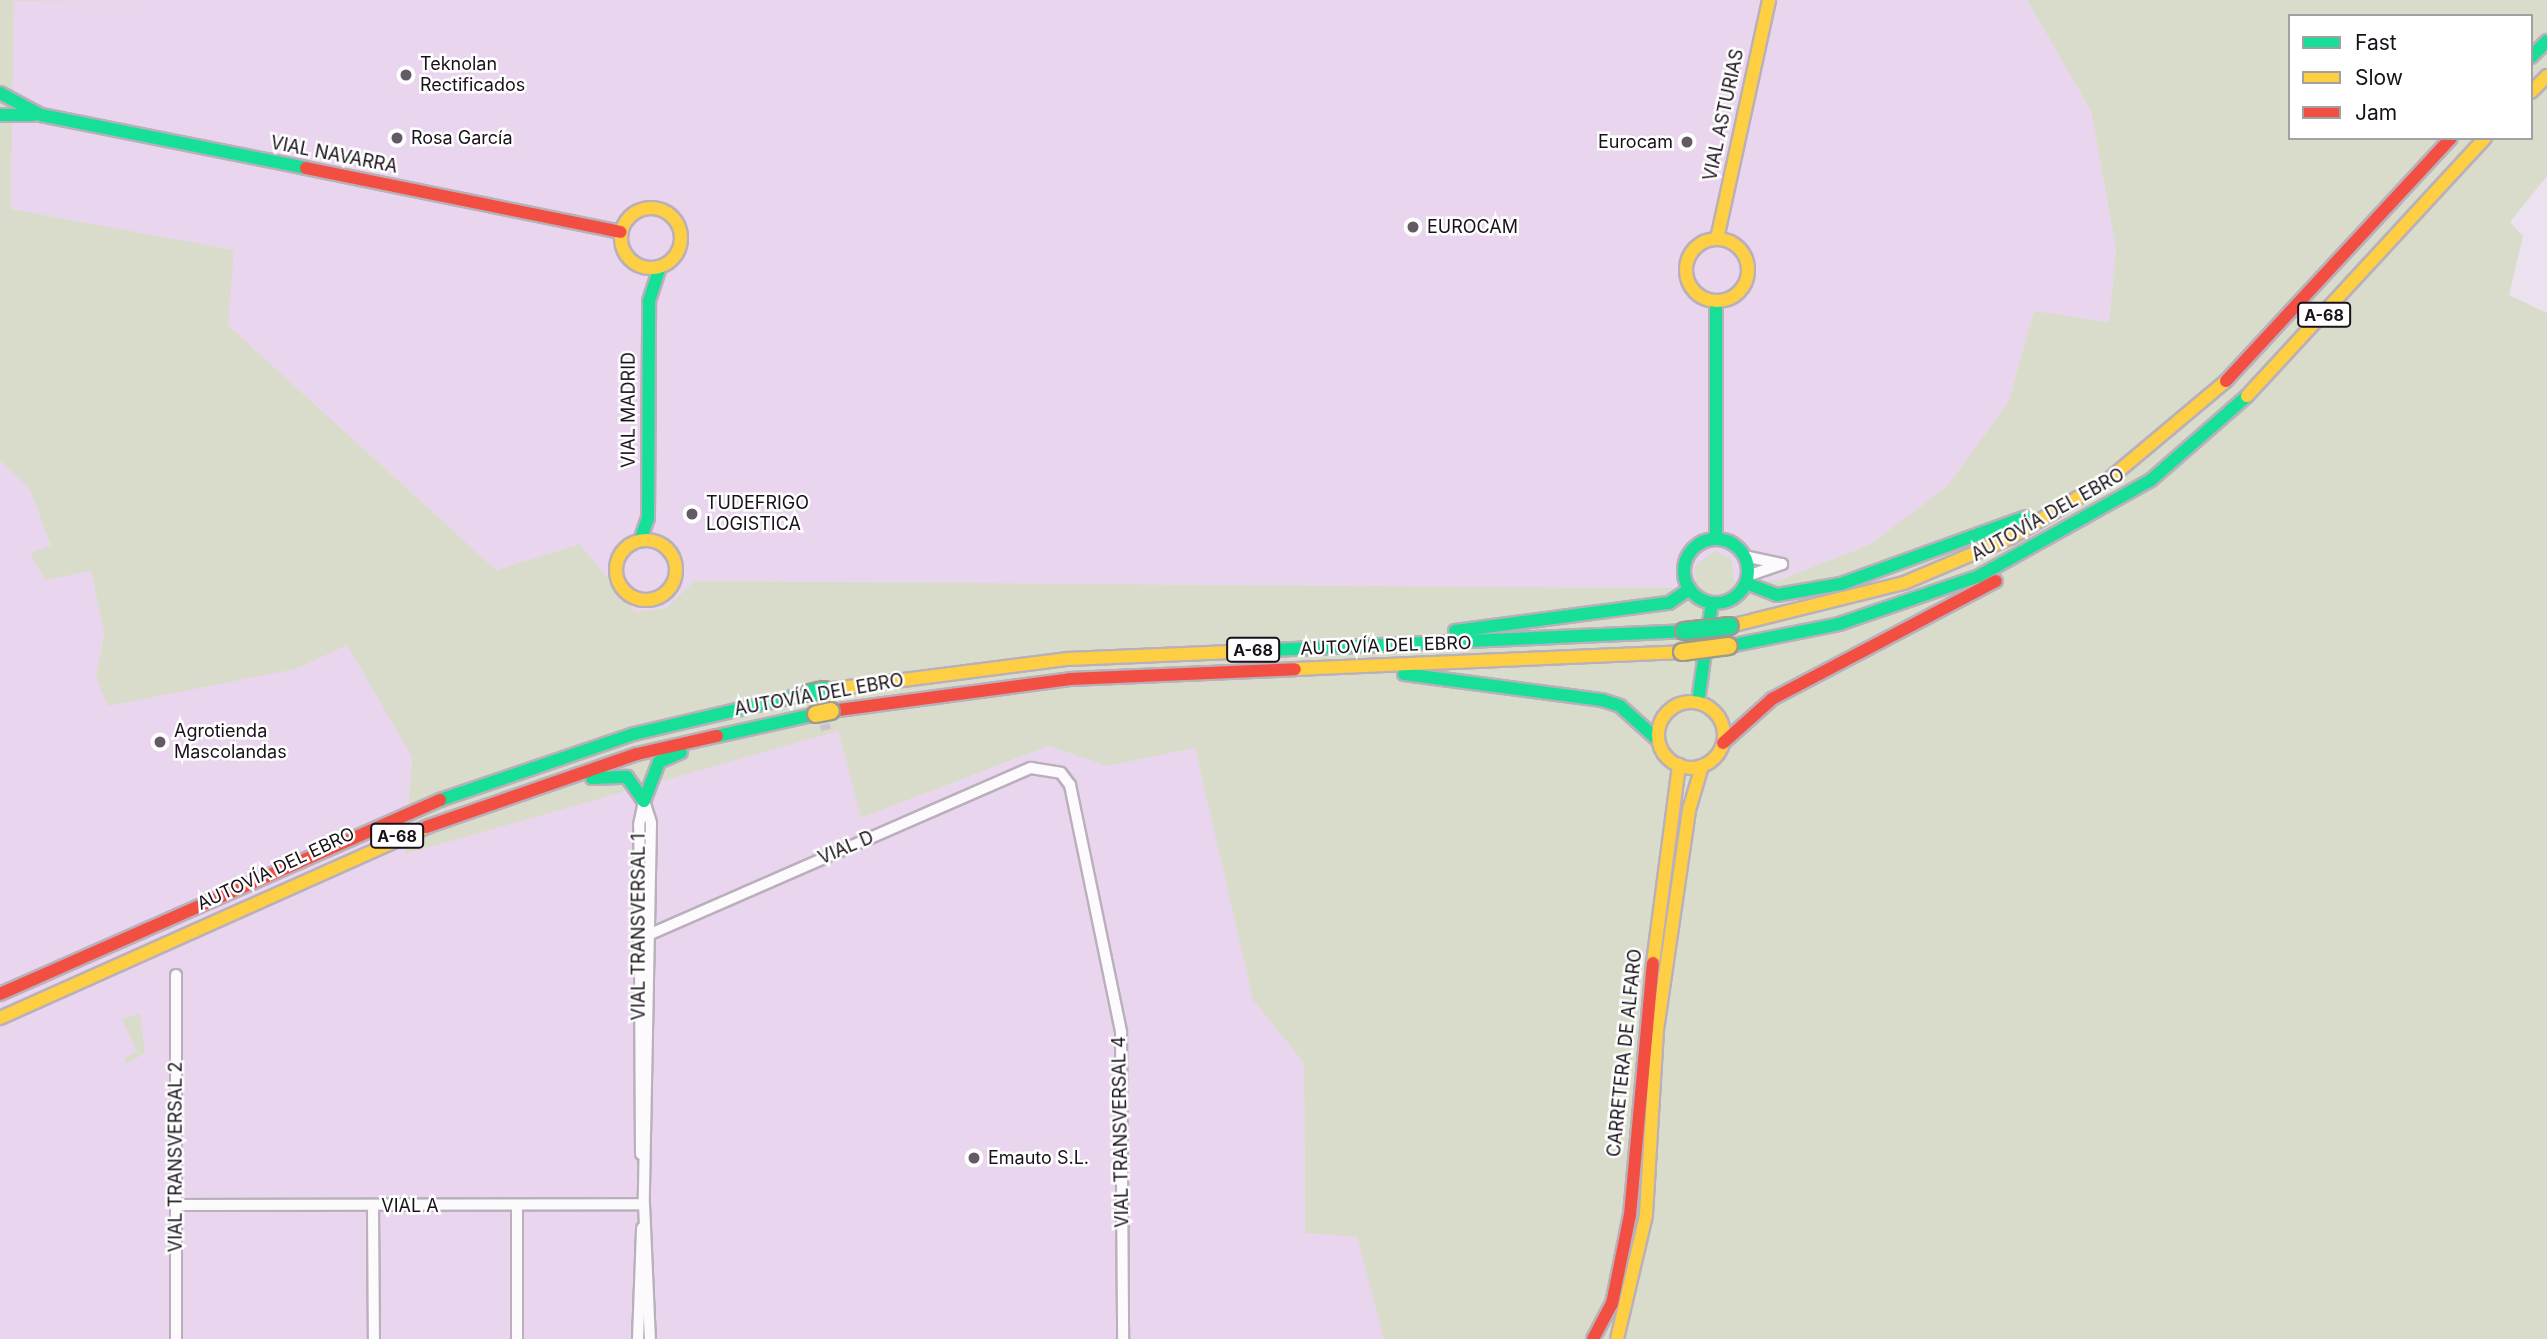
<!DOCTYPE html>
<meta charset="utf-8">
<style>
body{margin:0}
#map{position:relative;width:2547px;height:1339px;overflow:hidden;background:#ece1ef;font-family:Inter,sans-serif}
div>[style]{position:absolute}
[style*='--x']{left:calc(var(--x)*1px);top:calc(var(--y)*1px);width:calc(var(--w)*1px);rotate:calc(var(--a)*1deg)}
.built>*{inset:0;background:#e9d6ee}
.green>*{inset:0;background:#d9dcca}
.street-tunnel>*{height:10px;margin-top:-5px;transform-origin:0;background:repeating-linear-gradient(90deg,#ccc2cf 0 10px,transparent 0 15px)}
.roads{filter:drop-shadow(2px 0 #b9b0bb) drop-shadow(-2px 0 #b9b0bb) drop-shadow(0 2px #b9b0bb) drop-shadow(0 -2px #b9b0bb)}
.street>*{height:10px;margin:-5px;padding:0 5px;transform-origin:5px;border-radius:5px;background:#fcfafd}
.fast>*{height:12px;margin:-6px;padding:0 6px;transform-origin:6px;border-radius:6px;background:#16e098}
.fast>.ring{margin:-6px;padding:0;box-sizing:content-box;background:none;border:12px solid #16e098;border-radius:50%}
.slow>*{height:12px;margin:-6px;padding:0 6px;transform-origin:6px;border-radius:6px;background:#ffcf43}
.slow>.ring{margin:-6px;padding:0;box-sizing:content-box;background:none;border:12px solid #ffcf43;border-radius:50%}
.jam>*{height:12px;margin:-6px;padding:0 6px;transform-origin:6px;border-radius:6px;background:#f24e42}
.bridges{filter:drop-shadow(2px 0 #9c9a8f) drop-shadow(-2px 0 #9c9a8f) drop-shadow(0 2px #9c9a8f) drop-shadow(0 -2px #9c9a8f)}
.fast-bridge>*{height:16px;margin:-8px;padding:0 8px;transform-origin:8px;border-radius:8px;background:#16e098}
.slow-bridge>*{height:16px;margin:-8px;padding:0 8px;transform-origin:8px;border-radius:8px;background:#ffcf43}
.dots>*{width:19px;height:19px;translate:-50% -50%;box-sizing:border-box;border:4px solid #fff;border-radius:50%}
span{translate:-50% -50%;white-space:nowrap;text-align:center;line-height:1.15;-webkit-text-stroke:5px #fff;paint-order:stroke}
.shield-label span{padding:2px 5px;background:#fff;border:2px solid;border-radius:5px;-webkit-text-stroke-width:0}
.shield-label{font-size:16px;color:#19111a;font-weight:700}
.poi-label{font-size:18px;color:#19111a}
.left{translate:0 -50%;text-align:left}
.right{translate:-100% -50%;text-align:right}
.street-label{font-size:18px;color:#19111a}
.legend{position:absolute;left:2288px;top:14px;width:245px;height:126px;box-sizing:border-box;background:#fff;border:2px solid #a3a0a3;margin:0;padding:9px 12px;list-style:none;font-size:21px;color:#19111a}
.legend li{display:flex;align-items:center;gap:14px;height:35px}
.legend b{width:35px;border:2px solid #a3a0a3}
</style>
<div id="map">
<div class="built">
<div style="clip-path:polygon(14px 0,2027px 0,2091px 111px,2116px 249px,2109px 322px,2034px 311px,2008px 403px,1947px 486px,1871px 544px,1782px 579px,1669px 588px,694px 581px,666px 608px,635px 612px,580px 544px,496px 570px,228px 325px,233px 250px,11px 209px)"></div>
<div style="clip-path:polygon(0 461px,29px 488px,51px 546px,91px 571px,104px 634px,96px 677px,296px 669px,347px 644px,412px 757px,405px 854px,838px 730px,861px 818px,1050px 746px,1107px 766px,1195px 748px,1253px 999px,1304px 1063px,1305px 1232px,1357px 1237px,1385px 1339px,0 1339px)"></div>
</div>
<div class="green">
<div style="clip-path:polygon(evenodd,0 0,14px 0,11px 209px,234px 250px,228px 325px,496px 570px,580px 544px,635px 612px,666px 608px,694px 581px,1669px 588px,1696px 585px,1694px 567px,1714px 551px,1731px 558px,1735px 582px,1782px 579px,1871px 544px,1947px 486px,2008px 403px,2034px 311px,2109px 322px,2116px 249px,2091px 111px,2027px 0,2547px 0,2547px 176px,2510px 222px,2523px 236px,2509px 295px,2547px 313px,2547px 1339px,1384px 1339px,1357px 1237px,1305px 1233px,1304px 1063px,1253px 1000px,1195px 748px,1107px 766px,1049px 746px,861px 818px,838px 731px,405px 854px,412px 757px,347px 645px,296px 669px,108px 706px,96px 677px,104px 634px,91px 571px,45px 580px,30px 553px,51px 546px,29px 488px,0 461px,0 0,2290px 16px,2531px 16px,2531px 138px,2290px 138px,2290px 16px)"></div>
<div style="clip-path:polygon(140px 1013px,145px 1053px,126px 1064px,124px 1058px,137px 1052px,122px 1019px)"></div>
</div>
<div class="street-tunnel">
<div style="--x:816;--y:680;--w:51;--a:78.7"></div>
</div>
<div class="roads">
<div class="street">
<div style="--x:1744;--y:556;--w:39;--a:12"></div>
<div style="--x:1782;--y:564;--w:36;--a:161"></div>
<div style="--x:644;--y:801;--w:23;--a:72"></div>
<div style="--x:651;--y:823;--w:381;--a:91.1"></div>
<div style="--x:644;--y:1204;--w:135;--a:87.5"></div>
<div style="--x:639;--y:939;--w:428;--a:-23.6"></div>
<div style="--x:1031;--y:768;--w:30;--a:9"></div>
<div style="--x:1061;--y:773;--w:15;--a:53"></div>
<div style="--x:1070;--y:785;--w:252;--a:78.3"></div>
<div style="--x:1121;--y:1032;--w:307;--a:89.6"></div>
<div style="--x:176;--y:975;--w:364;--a:90"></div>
<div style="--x:641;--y:1154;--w:329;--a:-90.3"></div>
<div style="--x:639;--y:825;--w:24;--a:-78"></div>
<div style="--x:176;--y:1205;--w:468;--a:-0.1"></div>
<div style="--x:373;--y:1206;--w:133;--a:89.6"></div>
<div style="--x:517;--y:1206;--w:133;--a:90"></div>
<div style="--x:638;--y:1339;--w:111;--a:-87.9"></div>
</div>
<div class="fast">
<div style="--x:2531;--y:57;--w:23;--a:-45"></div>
<div style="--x:0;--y:93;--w:47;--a:28.2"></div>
<div style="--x:41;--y:115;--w:270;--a:11.3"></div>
<div style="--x:0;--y:115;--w:33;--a:0"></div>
<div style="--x:1716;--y:302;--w:237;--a:90"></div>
<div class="ring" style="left:1684px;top:539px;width:52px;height:52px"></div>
<div style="--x:640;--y:541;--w:24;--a:-71"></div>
<div style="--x:648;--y:518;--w:217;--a:-89.7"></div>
<div style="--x:649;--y:301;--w:36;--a:-72"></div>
<div style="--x:1746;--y:583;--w:33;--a:21"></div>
<div style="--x:1777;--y:595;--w:65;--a:-9.8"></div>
<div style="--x:1841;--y:584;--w:197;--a:-19.9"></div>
<div style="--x:1455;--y:631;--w:216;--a:-7.5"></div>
<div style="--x:1669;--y:603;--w:25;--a:-34"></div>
<div style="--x:1729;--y:646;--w:112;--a:-11.3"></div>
<div style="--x:1839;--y:624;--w:148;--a:-18.9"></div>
<div style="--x:1979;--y:576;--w:197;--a:-29.2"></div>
<div style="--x:2151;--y:480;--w:128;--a:-41.2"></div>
<div style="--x:1248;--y:651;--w:436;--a:-2.6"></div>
<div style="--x:1404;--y:674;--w:200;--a:7.5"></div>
<div style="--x:1602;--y:700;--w:19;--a:18"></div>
<div style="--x:1620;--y:706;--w:52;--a:41.9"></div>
<div style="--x:1698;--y:702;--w:100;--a:-82"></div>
<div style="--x:717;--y:736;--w:101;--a:-12.5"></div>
<div style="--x:592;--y:778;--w:35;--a:-2"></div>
<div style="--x:627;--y:777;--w:29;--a:55"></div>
<div style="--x:440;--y:800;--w:205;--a:-18.8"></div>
<div style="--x:634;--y:734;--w:180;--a:-13.2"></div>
<div style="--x:644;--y:801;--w:42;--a:-69"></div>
<div style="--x:659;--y:762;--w:24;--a:-24"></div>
</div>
<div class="slow">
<div style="--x:2531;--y:92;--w:23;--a:-45"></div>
<div class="ring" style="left:621px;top:208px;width:48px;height:48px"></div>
<div class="ring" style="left:1686px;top:239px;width:50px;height:50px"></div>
<div style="--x:1717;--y:239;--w:245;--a:-77.7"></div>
<div style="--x:2247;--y:396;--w:351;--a:-47.3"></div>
<div class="ring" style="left:616px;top:540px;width:48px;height:48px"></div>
<div style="--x:1730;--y:626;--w:179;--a:-13.9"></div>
<div style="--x:1904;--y:583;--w:115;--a:-23"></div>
<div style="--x:2010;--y:538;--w:114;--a:-30.6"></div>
<div style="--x:2108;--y:480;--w:154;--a:-40"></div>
<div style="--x:1295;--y:669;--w:387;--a:-2.5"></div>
<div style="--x:825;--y:690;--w:245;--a:-7.3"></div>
<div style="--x:1068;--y:659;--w:180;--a:-2.5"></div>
<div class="ring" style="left:1658px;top:702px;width:54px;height:54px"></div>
<div style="--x:1653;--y:963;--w:200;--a:-82.5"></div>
<div style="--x:0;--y:1018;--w:467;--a:-24.1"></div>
<div style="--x:1617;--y:1339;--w:127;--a:-76.8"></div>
<div style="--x:1646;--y:1215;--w:185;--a:-86.6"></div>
<div style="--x:1657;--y:1030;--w:222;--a:-81.7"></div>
<div style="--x:1689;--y:810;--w:46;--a:-73.5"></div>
</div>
<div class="jam">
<div style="--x:306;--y:168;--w:321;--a:11.5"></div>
<div style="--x:2226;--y:381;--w:331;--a:-47.2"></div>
<div style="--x:831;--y:711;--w:241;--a:-7.6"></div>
<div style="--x:1070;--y:679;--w:225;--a:-2.5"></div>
<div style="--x:1723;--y:743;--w:66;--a:-41.9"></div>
<div style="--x:1772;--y:699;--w:253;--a:-27.8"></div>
<div style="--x:426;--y:827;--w:223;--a:-19.1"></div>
<div style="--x:637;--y:754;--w:82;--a:-12.7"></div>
<div style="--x:0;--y:994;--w:481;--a:-23.8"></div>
<div style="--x:1593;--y:1339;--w:40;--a:-62"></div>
<div style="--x:1612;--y:1304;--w:91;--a:-78.6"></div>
<div style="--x:1630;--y:1215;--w:253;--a:-84.8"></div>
</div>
</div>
<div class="bridges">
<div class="fast-bridge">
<div style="--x:1684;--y:631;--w:46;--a:-6.2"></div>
<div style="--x:809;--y:693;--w:16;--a:-11"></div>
</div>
<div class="slow-bridge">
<div style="--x:1682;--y:652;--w:47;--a:-7.3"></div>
<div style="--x:816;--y:714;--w:15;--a:-11"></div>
</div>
</div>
<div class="dots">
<div style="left:406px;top:75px;background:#635a65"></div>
<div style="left:397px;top:138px;background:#635a65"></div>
<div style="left:1687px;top:142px;background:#635a65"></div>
<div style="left:1413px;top:227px;background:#635a65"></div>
<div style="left:692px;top:514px;background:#635a65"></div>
<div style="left:160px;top:742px;background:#635a65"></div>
<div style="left:974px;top:1158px;background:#635a65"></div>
</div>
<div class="shield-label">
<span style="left:2324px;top:315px">A-68</span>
<span style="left:1253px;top:650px">A-68</span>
<span style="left:397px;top:836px">A-68</span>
</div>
<div class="poi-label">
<span class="left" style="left:420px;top:75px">Teknolan<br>Rectificados</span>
<span class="left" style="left:411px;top:138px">Rosa García</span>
<span class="right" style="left:1673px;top:142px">Eurocam</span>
<span class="left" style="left:1427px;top:227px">EUROCAM</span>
<span class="left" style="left:706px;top:514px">TUDEFRIGO<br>LOGISTICA</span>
<span class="left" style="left:174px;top:742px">Agrotienda<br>Mascolandas</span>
<span class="left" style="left:988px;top:1158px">Emauto S.L.</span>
</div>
<div class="street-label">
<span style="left:1724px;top:115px;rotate:-78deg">VIAL ASTURIAS</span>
<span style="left:334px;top:155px;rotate:11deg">VIAL NAVARRA</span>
<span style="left:629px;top:410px;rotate:-90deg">VIAL MADRID</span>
<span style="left:2048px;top:515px;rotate:-29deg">AUTOVÍA DEL EBRO</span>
<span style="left:1386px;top:646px;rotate:-2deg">AUTOVÍA DEL EBRO</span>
<span style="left:819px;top:695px;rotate:-10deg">AUTOVÍA DEL EBRO</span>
<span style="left:846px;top:848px;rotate:-23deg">VIAL D</span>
<span style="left:276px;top:869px;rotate:-25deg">AUTOVÍA DEL EBRO</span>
<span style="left:639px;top:927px;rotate:-90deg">VIAL TRANSVERSAL 1</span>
<span style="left:1625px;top:1053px;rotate:-84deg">CARRETERA DE ALFARO</span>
<span style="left:1121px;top:1132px;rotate:-91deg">VIAL TRANSVERSAL 4</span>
<span style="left:176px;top:1157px;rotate:-90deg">VIAL TRANSVERSAL 2</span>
<span style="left:410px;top:1206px">VIAL A</span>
</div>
<ul class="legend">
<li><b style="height:9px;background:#16e098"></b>Fast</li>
<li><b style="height:9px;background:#ffcf43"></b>Slow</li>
<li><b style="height:9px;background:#f24e42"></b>Jam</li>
</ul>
</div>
